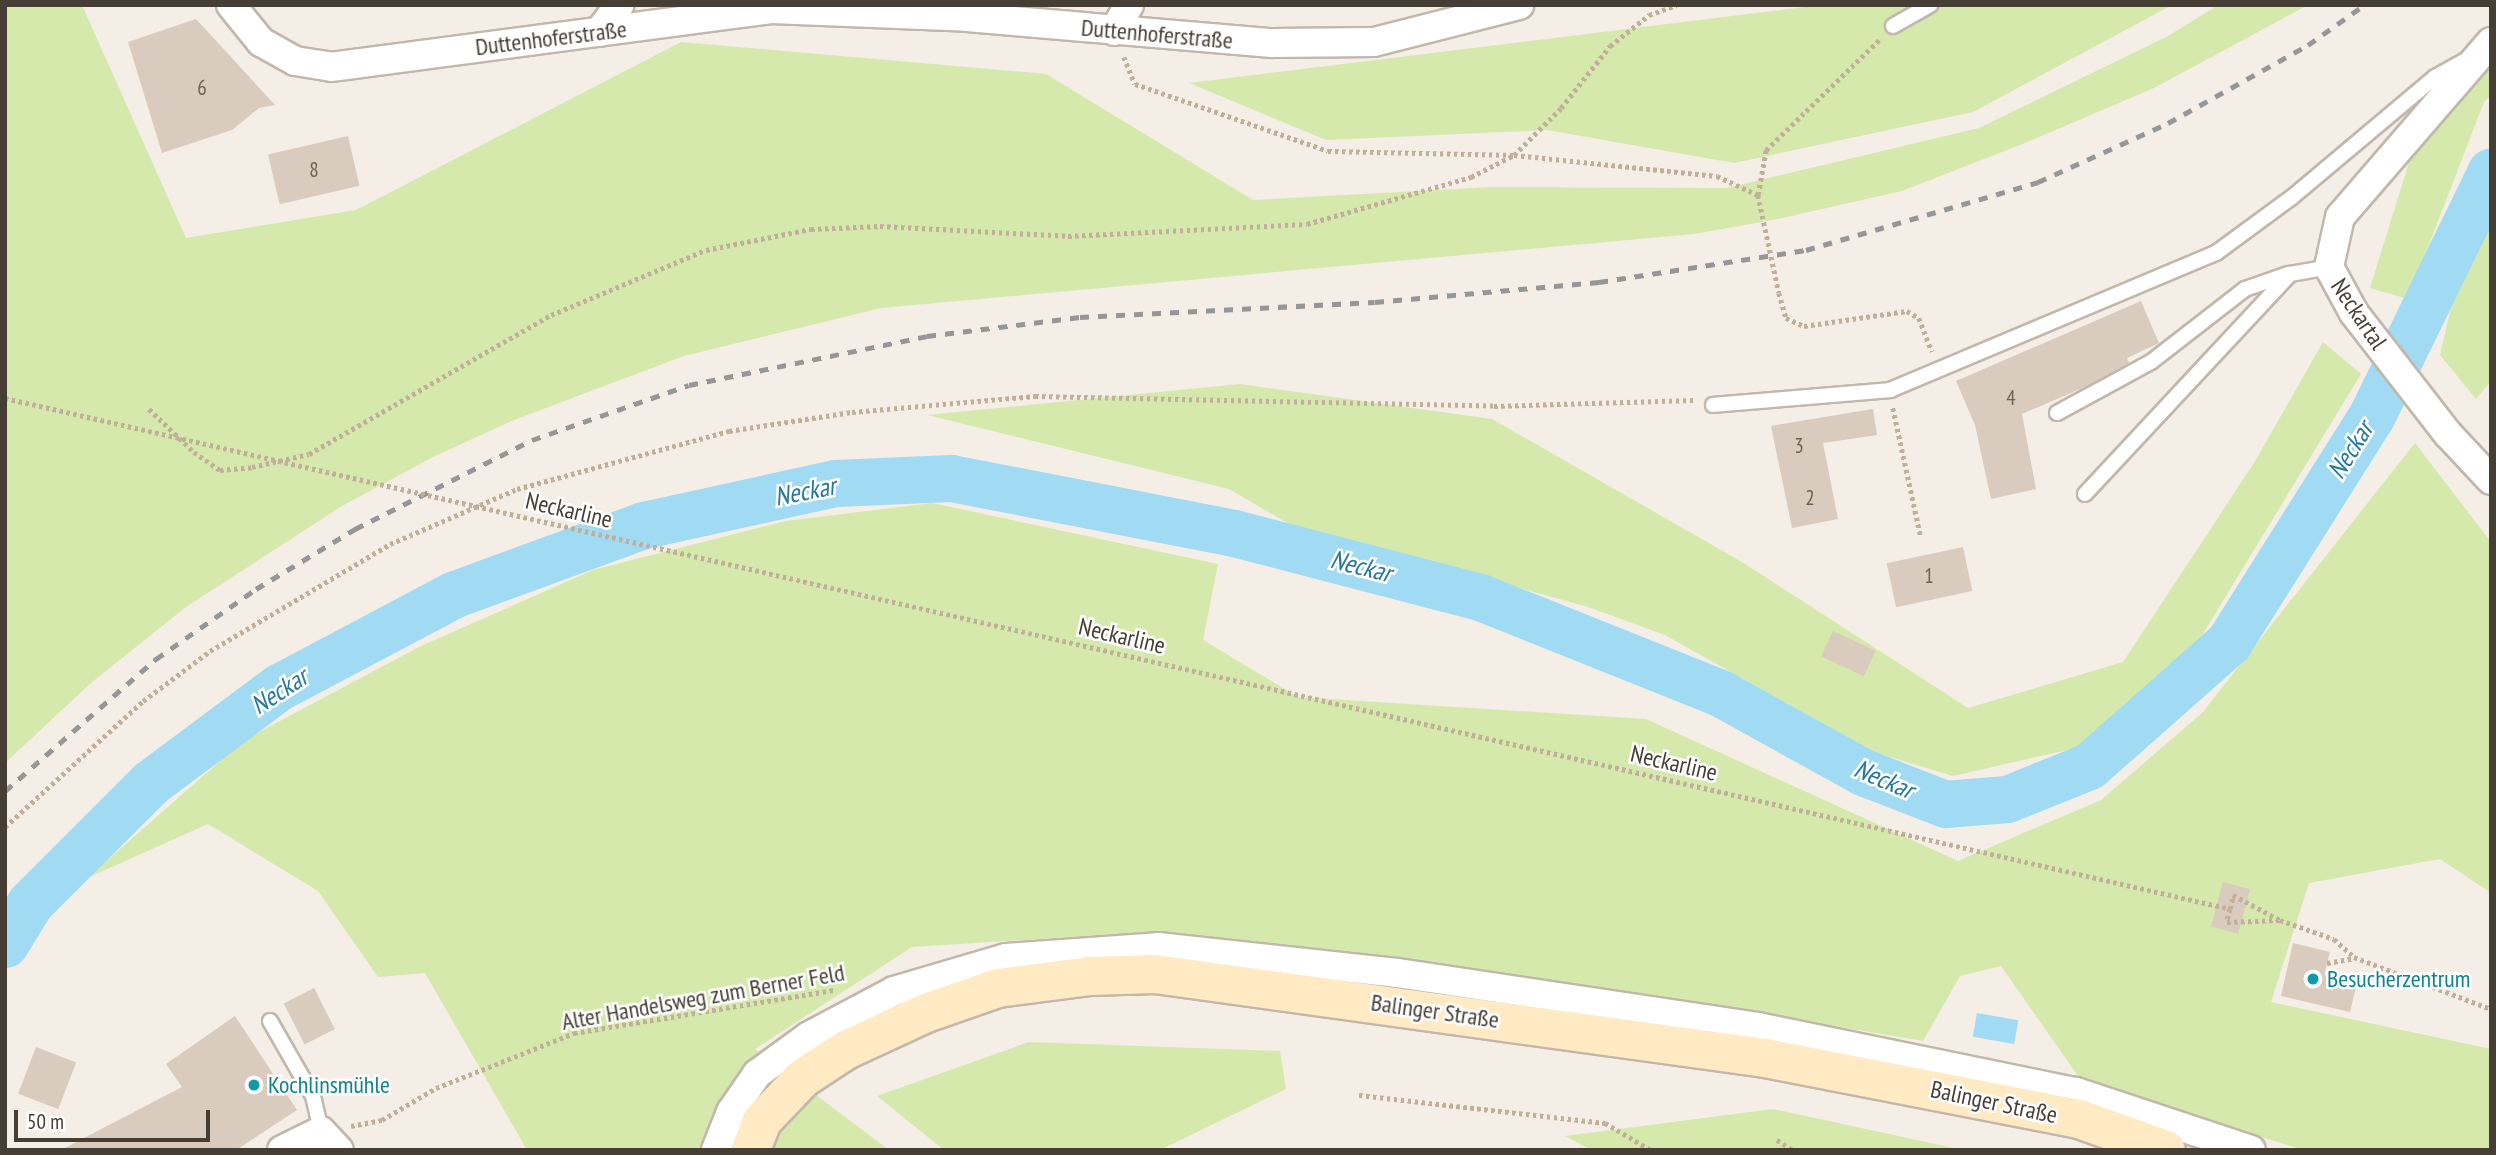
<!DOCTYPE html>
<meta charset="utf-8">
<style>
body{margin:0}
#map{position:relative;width:2496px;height:1155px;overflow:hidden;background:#f4eee6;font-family:"PT Sans Narrow",sans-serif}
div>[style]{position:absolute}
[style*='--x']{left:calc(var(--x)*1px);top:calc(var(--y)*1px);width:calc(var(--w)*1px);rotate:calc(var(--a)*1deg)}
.green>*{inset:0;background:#d5e9ad}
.water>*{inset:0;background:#a0daf3;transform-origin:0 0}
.river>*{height:47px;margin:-23.5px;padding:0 23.5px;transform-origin:23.5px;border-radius:23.5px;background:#a0daf3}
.building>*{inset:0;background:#d9cbbe;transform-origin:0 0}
.path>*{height:4.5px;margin-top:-2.25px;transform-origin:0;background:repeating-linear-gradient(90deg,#c2af99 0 3.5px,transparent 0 7px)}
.roads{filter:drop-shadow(2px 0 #c2b7ab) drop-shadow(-2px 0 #c2b7ab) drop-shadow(0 2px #c2b7ab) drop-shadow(0 -2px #c2b7ab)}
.service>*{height:14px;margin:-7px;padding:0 7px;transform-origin:7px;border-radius:7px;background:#fff}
.minor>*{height:28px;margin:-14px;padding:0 14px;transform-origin:14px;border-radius:14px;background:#fff}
.secondary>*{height:38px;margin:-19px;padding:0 19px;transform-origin:19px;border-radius:19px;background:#ffeac4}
.rail>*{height:5px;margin-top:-2.5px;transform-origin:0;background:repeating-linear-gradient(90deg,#969696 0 9px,transparent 0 18px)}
.path-bridge>*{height:4.5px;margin-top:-2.25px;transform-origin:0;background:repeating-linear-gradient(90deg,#c2af99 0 3.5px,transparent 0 7px)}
.dots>*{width:19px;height:19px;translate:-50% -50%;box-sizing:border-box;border:4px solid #fff;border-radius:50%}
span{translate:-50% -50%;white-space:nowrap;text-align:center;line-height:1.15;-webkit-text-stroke:5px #fff;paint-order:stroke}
.number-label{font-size:21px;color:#6b6157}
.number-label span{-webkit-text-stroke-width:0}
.street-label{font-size:24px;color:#463e35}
.culture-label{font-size:24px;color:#0d838f}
.left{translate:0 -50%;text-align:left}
.water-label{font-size:26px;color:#26799d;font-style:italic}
.frame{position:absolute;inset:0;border:7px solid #463e35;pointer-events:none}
.scale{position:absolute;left:14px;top:1110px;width:196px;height:32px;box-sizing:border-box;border:4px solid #463e35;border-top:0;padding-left:9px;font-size:21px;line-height:24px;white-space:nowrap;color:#463e35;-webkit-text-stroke:5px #fff;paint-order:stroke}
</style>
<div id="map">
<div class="green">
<div style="clip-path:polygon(5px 5px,82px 5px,186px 238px,356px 210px,681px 42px,1046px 74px,1253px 200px,1492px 187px,1726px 188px,1979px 128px,2168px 36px,2218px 5px,2308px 5px,2154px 88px,2025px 143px,1902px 191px,1778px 219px,1694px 234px,881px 308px,684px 356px,514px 420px,435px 456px,342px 506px,186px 607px,91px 683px,5px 763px)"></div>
<div style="clip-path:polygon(1821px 5px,2172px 5px,1973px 112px,1734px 163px,1547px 130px,1326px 140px,1189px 83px)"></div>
<div style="clip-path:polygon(2491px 60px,2491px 95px,2484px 102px,2408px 299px,2370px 288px,2415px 143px)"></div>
<div style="clip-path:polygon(2491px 215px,2491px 381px,2476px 399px,2440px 355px,2466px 242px)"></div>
<div style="clip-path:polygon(2323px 342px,2361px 374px,2198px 642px,2080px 747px,1953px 776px,1873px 752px,1665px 635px,1588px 607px,1289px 524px,1229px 489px,927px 415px,1240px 384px,1492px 419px,1742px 562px,1968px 708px,2123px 662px,2254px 463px)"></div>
<div style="clip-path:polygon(2415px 443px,2491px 542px,2491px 893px,2440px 859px,2309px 883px,2271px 1002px,2491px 1049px,2491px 1150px,2304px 1150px,2083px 1083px,2001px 966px,1960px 976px,1923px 1041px,1721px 1007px,1150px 932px,912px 947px,755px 1049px,889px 1150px,527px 1150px,425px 973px,378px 977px,318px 891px,208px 824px,87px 878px,244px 740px,421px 646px,593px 570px,786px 521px,932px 503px,1218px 564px,1203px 640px,1298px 697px,1646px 719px,1958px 861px,2101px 800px,2202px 713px)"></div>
<div style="clip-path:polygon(1029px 1042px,1280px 1051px,1286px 1089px,1160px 1150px,944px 1150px,877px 1096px)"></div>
<div style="clip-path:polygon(1773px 1109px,1963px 1150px,1591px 1150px,1565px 1136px)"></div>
</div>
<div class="water">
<div style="left:1977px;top:1013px;width:42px;height:24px;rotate:10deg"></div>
</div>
<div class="river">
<div style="--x:5;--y:944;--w:48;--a:-58.6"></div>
<div style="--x:30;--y:903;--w:170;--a:-45"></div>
<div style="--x:150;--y:783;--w:161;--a:-36.7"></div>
<div style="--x:279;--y:687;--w:199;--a:-27.9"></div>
<div style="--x:455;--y:594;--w:201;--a:-20.1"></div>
<div style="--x:644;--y:525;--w:196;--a:-12.4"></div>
<div style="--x:835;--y:483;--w:116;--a:-2.5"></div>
<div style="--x:951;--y:478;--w:288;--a:11"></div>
<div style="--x:1234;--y:533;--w:254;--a:14.6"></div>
<div style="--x:1480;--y:597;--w:261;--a:21.8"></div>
<div style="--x:1722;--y:694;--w:161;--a:29"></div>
<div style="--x:1863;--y:772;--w:88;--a:21.3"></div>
<div style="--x:1945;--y:804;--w:62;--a:-4.6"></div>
<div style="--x:2007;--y:799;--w:88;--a:-21.9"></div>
<div style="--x:2089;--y:766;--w:187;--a:-41.5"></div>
<div style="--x:2229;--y:642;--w:268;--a:-57.8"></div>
<div style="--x:2372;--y:415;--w:271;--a:-64"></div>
</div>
<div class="building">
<div style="clip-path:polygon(196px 19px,275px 105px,259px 108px,232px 130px,162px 153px,128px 42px)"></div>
<div style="left:348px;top:136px;width:51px;height:82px;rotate:77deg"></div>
<div style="clip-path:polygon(2141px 301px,2159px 343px,2127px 358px,2129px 363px,2087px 386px,2022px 414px,2036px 489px,1991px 499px,1975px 425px,1956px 381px)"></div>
<div style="clip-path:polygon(1873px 409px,1877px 435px,1823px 443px,1838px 519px,1792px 528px,1771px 426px)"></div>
<div style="left:1963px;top:547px;width:45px;height:78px;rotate:78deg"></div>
<div style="left:1833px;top:631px;width:47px;height:28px;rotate:25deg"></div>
<div style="left:2223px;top:882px;width:28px;height:46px;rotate:15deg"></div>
<div style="clip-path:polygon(2293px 943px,2330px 952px,2324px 975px,2357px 983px,2350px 1012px,2281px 996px)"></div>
<div style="left:314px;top:988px;width:46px;height:34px;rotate:63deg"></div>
<div style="clip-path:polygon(235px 1016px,297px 1110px,236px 1150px,61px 1150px,182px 1087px,166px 1064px)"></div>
<div style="left:36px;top:1047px;width:43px;height:50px;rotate:21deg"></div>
</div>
<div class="path">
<div style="--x:1124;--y:57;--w:29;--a:68"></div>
<div style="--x:1135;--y:84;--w:204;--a:19.1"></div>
<div style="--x:1328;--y:151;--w:186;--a:1.2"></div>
<div style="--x:1514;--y:155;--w:204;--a:5.9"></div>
<div style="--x:1717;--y:176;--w:45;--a:24.9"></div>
<div style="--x:1758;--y:195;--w:46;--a:-79.9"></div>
<div style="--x:1766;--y:150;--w:159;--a:-44.2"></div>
<div style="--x:1779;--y:293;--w:26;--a:74"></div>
<div style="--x:1786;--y:318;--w:20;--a:24"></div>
<div style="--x:1804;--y:326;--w:104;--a:-8.3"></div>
<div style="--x:1907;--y:311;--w:14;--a:30"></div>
<div style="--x:1919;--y:318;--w:36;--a:69"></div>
<div style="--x:1893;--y:408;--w:132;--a:77.8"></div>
<div style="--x:149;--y:409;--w:62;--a:43.7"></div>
<div style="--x:194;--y:452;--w:32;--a:35"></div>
<div style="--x:220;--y:470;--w:32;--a:-5"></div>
<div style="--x:252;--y:467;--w:58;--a:-12.8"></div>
<div style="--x:309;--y:454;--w:279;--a:-29.9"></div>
<div style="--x:551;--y:315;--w:168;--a:-22.8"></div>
<div style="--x:706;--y:250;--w:107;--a:-11.3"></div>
<div style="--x:811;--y:229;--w:69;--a:-2.5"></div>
<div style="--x:880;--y:226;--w:188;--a:3"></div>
<div style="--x:1068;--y:236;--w:239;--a:-2.9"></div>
<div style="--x:1307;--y:224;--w:171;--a:-16"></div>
<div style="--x:1471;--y:177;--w:48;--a:-27.1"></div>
<div style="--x:1514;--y:155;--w:66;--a:-45"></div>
<div style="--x:1561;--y:108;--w:79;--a:-51.7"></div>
<div style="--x:1610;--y:46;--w:50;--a:-38.5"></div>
<div style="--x:1649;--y:15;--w:29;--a:-20"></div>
<div style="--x:5;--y:827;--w:187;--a:-42.4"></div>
<div style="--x:143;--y:701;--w:84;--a:-36.7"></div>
<div style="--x:210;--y:651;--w:209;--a:-30.7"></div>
<div style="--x:390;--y:544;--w:138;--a:-23.4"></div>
<div style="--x:517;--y:489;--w:220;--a:-15.3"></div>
<div style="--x:729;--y:431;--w:124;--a:-8.8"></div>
<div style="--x:852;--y:412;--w:184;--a:-5"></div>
<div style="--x:1035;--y:396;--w:459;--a:1.2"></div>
<div style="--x:1494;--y:406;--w:200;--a:-1.7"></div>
<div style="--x:2230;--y:909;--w:14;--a:-78"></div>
<div style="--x:2233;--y:895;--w:53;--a:28"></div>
<div style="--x:2280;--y:920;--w:57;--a:19.4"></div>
<div style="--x:2334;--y:939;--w:27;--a:42"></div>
<div style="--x:2354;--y:957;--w:147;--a:20.8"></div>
<div style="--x:2327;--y:963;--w:27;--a:-10"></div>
<div style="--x:1359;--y:1095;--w:248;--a:6.5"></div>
<div style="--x:1605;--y:1123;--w:53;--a:30.4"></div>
<div style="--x:351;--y:1126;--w:32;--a:-11"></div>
<div style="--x:382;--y:1120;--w:63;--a:-30.7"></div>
<div style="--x:436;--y:1088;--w:149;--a:-21.7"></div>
<div style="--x:574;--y:1033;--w:264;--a:-9.4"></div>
<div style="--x:1777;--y:1140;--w:19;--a:32"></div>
</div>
<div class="roads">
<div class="service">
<div style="--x:1893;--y:26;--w:43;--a:-29.6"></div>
<div style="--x:1713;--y:405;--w:178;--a:-4.8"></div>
<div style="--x:1890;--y:390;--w:354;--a:-22.8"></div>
<div style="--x:2216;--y:253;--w:93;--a:-36.3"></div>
<div style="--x:2291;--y:198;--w:188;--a:-40"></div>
<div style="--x:2435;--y:77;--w:33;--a:-29"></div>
<div style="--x:2057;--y:413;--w:107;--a:-28.5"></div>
<div style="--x:2151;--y:362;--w:119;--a:-37.8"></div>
<div style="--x:2245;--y:289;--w:46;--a:-19.2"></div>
<div style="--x:2085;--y:494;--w:301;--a:-47"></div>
<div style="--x:2290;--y:274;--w:40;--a:-10"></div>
<div style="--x:270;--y:1021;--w:86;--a:60.2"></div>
<div style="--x:313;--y:1096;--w:36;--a:77"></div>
</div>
<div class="minor">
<div style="--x:231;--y:5;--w:48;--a:51"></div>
<div style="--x:261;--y:42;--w:39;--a:29"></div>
<div style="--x:295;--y:61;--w:36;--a:9"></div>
<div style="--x:331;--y:67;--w:444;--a:-7.5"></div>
<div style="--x:771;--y:9;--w:196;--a:2.3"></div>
<div style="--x:967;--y:17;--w:306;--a:4.9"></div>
<div style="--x:1272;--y:43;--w:102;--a:-0.6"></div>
<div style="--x:1374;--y:42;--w:150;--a:-14.3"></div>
<div style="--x:1114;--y:31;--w:30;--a:-60"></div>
<div style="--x:599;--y:32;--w:34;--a:-53"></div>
<div style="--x:2491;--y:42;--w:231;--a:130.8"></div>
<div style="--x:2340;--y:217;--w:51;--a:102.4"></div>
<div style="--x:2329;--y:267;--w:52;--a:61.5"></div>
<div style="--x:2354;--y:313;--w:153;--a:52.2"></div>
<div style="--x:2448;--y:434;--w:63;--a:46.9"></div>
<div style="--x:282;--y:1150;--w:43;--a:-26"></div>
<div style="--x:321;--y:1131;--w:26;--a:47"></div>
<div style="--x:716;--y:1150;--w:41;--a:-68.5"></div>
<div style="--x:731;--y:1112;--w:46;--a:-55.6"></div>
<div style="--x:757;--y:1074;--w:64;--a:-36.2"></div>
<div style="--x:809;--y:1036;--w:96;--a:-27.9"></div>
<div style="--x:894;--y:991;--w:117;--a:-16.4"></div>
<div style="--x:1006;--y:958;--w:152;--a:-4.1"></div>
<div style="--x:1158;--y:947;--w:240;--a:6.2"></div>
<div style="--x:1397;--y:973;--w:365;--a:8.5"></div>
<div style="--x:1758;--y:1027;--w:325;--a:11.6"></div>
<div style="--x:2076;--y:1092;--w:184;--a:18.3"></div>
</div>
<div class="secondary">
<div style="--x:751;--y:1150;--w:31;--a:-69"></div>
<div style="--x:762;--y:1121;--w:59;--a:-46.4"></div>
<div style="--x:803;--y:1078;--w:51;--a:-33.1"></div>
<div style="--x:846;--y:1050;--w:88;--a:-24.8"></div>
<div style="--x:926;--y:1013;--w:76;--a:-19.1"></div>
<div style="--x:998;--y:988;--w:93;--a:-7.4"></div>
<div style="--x:1090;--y:976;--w:65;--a:-1.8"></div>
<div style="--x:1155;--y:974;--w:616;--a:7.84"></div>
<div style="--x:1765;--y:1058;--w:320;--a:11"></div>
<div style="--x:2079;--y:1119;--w:92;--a:19.6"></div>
</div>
</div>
<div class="rail">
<div style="--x:5;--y:791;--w:201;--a:-41.2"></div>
<div style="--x:156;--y:659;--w:122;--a:-35"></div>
<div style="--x:256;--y:589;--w:116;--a:-31.2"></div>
<div style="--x:355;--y:529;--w:198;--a:-26.7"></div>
<div style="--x:532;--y:440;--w:166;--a:-19.3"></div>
<div style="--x:689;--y:385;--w:243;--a:-11.6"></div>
<div style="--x:927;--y:336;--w:154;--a:-7.1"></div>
<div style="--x:1080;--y:317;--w:295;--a:-2.9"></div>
<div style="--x:1375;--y:302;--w:225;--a:-5.1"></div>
<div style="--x:1599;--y:282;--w:209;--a:-8.8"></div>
<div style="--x:1806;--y:250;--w:242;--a:-16.3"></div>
<div style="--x:2038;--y:182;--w:143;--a:-24.4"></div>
<div style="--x:2168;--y:123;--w:160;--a:-29.1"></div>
<div style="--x:2308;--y:45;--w:69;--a:-35.5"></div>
</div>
<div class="path-bridge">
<div style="--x:1758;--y:195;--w:100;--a:77.9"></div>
<div style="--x:5;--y:398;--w:2283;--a:12.93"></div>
<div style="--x:2230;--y:909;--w:13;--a:103"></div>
<div style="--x:2227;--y:922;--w:53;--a:-2.2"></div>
</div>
<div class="dots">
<div style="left:2313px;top:979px;background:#0f9aa8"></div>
<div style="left:254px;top:1085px;background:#0f9aa8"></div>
</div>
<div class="number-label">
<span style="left:202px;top:88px">6</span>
<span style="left:314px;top:170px">8</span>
<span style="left:2011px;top:398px">4</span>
<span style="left:1799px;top:446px">3</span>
<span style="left:1810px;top:498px">2</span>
<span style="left:1929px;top:576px">1</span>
</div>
<div class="street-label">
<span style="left:1157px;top:34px;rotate:5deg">Duttenhoferstraße</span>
<span style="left:551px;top:38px;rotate:-7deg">Duttenhoferstraße</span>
<span style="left:2359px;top:314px;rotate:56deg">Neckartal</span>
<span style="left:569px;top:510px;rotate:13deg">Neckarline</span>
<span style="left:1122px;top:636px;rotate:13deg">Neckarline</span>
<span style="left:1674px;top:763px;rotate:13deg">Neckarline</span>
<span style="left:703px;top:997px;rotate:-10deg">Alter Handelsweg zum Berner Feld</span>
<span style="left:1435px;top:1011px;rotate:8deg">Balinger Straße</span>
<span style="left:1994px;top:1102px;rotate:12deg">Balinger Straße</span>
</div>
<div class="culture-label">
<span class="left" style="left:2327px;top:979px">Besucherzentrum</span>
<span class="left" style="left:268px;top:1085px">Kochlinsmühle</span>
</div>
<div class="water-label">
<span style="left:2350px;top:450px;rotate:-58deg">Neckar</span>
<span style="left:805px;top:491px;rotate:-11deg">Neckar</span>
<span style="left:1361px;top:566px;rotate:14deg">Neckar</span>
<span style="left:279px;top:691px;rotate:-33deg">Neckar</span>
<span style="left:1884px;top:779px;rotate:23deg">Neckar</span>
</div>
<div class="frame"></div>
<div class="scale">50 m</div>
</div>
